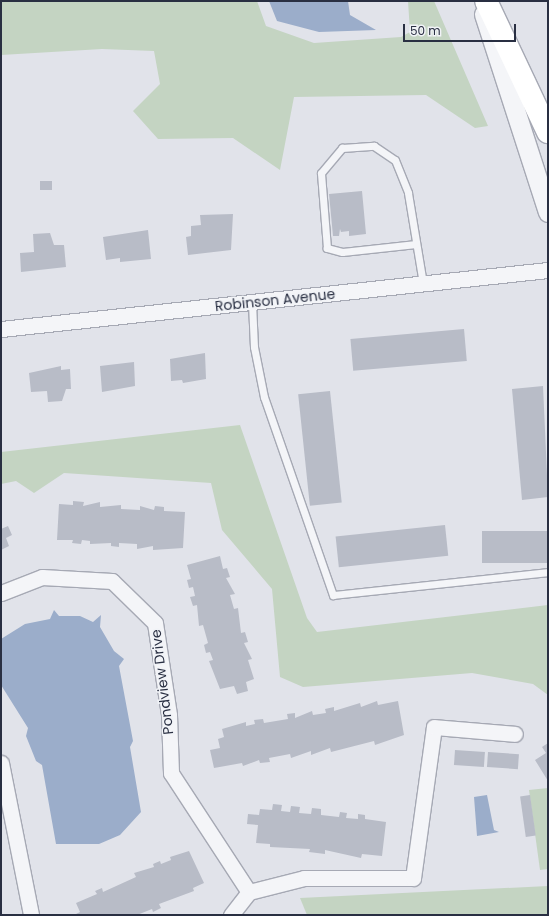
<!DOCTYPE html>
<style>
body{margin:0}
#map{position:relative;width:549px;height:916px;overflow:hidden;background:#e1e3ea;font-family:Poppins,sans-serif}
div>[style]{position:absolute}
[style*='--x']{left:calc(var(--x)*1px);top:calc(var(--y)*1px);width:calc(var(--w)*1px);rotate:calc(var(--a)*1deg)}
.green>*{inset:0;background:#c4d4c2}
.water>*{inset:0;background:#9badca}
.building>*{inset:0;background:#b8bcc7;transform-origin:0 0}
.roads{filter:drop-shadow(1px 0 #a6a9b4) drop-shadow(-1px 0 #a6a9b4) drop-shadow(0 1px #a6a9b4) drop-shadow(0 -1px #a6a9b4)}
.service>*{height:7px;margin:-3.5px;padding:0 3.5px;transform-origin:3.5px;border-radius:3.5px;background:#f4f5f8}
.minor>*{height:15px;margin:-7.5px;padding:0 7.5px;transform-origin:7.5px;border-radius:7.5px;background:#f4f5f8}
.tertiary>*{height:19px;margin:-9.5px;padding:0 9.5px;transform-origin:9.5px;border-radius:9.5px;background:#f4f5f8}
.motorway>*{height:22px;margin:-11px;padding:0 11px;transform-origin:11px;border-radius:11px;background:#fff}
span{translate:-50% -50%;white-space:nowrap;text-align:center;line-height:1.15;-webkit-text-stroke:3px #f1f3f7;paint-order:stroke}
.street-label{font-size:14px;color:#292f42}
.frame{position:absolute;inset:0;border:2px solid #292f42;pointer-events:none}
.scale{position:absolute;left:403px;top:24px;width:113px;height:18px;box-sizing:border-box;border:2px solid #292f42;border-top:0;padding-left:5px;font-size:12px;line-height:14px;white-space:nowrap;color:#292f42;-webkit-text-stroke:3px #f1f3f7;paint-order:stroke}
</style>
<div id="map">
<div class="green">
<div style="clip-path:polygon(1px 1px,257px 1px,266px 26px,314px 43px,401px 37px,410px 32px,408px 1px,434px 1px,488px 126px,475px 128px,426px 95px,294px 97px,280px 170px,233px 138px,158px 139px,133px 111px,160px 84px,154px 51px,102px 49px,1px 55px)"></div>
<div style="clip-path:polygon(240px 425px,307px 618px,317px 632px,548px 605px,548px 695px,533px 684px,472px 673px,303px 687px,280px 677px,272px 589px,222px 530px,211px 483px,64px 473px,34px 493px,16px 481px,1px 484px,1px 452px)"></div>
<div style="clip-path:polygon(548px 788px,548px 869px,540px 870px,529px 790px)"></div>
<div style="clip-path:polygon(548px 886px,548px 915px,307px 915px,300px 898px)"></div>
</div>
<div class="water">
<div style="clip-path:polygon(269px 1px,348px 1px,350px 15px,376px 30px,319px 32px,277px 21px)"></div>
<div style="clip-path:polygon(54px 610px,59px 616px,80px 616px,93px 622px,101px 615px,100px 627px,114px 651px,124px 659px,119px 666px,133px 741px,130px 747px,141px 812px,120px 835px,99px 844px,56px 844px,42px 765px,36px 761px,26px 736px,28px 728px,1px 685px,1px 639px,25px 624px,50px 619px)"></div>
<div style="clip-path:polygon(487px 795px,494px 830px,499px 832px,477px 836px,474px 797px)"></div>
</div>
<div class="building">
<div style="left:40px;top:181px;width:12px;height:9px"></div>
<div style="clip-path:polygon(362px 191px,366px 234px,349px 236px,349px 231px,341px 232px,340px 229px,339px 236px,333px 236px,329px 194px)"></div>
<div style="clip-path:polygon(233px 214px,231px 250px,188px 255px,186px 237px,191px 236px,191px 226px,201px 225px,200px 215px)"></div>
<div style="clip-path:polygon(148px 230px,151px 259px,120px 262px,120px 258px,106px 260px,103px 237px)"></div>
<div style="clip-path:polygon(50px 233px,54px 245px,64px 245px,66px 267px,21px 272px,20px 253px,34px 252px,33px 234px)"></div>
<div style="left:464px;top:329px;width:32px;height:114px;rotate:85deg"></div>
<div style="clip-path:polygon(205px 353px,206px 379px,183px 383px,182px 380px,171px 381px,170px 359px)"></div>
<div style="clip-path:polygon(134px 362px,135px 386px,102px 392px,100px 366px)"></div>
<div style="clip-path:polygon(61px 366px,61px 370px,70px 369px,71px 389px,66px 389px,62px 401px,48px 402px,47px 391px,31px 392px,29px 373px)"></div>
<div style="clip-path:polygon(543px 386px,548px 497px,522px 500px,512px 389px)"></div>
<div style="left:330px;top:391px;width:112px;height:32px;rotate:84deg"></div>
<div style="clip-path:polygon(73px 501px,84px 502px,83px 506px,100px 502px,100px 507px,121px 505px,121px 509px,140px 510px,140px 506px,154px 510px,155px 506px,164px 507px,164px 511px,185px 512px,183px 548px,153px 550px,153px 546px,137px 549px,137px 544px,119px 543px,119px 547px,111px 546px,111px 543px,90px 544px,90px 541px,82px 540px,81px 544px,72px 543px,73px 540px,57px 540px,59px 504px,73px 505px)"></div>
<div style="left:445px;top:525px;width:31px;height:110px;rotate:84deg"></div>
<div style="clip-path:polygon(8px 526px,12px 535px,6px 538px,9px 546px,1px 550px,1px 529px)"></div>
<div style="left:548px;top:531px;width:32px;height:66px;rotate:90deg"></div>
<div style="clip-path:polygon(220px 556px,223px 569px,227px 568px,230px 577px,226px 578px,235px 594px,230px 595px,234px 609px,238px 608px,241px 633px,245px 632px,248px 642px,244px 643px,252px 659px,248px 660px,254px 679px,246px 682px,248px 691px,237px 694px,234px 686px,220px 689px,209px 661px,213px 660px,210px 652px,206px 653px,204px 645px,208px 643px,203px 625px,199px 626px,197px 605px,193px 606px,190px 597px,195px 596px,193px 587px,189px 588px,187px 580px,191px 579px,187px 565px)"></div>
<div style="clip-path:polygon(377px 701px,378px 705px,398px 701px,404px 735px,375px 745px,374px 741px,331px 752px,330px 748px,311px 755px,311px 751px,291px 758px,290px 754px,269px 758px,270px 762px,260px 763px,259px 760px,243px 766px,242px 763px,214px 768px,210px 750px,220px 748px,218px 739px,224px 737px,222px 729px,246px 722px,246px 726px,255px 724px,254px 720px,263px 719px,264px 723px,288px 719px,287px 714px,295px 713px,295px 718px,312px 711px,313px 715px,326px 713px,325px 709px,334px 707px,334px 711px,360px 703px,361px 707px)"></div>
<div style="clip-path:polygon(548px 743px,548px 781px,535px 760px,546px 753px,542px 747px)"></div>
<div style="left:455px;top:750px;width:30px;height:15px;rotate:4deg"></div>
<div style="left:488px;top:752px;width:31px;height:15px;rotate:4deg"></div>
<div style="left:530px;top:795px;width:41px;height:10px;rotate:82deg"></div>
<div style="clip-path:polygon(273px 804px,282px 805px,281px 811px,290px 812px,291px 806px,300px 807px,299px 813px,311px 814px,312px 808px,321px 809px,321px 815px,339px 817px,340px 812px,347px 813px,346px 818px,358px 819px,358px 814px,365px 815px,365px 819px,386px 822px,382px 856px,362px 854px,361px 858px,325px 850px,325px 854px,309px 852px,310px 849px,270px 847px,270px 844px,256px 843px,258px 825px,247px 824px,248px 814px,259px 815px,260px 809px,272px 810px)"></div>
<div style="clip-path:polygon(189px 851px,204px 883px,193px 888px,194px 891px,159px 904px,161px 908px,153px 912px,152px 909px,137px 915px,74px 915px,80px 912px,76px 903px,97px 894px,95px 891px,102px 888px,103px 892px,136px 877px,134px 873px,154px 867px,153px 864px,160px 861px,161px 864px,171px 860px,170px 857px)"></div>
</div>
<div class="roads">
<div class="service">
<div style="--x:416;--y:244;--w:74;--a:173.8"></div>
<div style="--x:342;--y:252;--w:16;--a:-165"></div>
<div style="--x:327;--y:248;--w:75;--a:-94.6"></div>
<div style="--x:321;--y:173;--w:33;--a:-50"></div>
<div style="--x:342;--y:148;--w:32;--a:-4"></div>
<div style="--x:374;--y:146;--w:25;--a:34"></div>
<div style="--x:395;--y:160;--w:35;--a:68"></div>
<div style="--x:408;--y:193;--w:92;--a:80.6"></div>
<div style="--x:252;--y:303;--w:44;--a:87.4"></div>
<div style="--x:254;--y:347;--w:51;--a:78.7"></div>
<div style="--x:264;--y:397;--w:210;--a:70.8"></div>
<div style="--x:333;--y:595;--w:216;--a:-6.1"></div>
</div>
<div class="minor">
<div style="--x:1;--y:329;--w:550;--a:-6.16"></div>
<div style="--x:1;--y:593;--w:44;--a:-21.3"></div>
<div style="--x:42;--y:577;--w:70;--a:3.3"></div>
<div style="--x:112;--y:581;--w:60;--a:44.3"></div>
<div style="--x:155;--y:623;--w:93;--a:81.3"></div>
<div style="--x:169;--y:715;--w:58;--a:88"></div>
<div style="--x:171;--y:773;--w:142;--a:56.8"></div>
<div style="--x:1;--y:763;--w:155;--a:78.8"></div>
<div style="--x:231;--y:915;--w:29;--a:-52"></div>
<div style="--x:249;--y:892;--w:57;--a:-14.3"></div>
<div style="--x:304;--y:878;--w:109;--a:0"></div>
<div style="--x:413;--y:878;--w:152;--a:-82.1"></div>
<div style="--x:434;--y:727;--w:81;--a:4.9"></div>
</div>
<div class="tertiary">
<div style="--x:484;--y:14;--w:208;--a:72.1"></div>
</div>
<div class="motorway">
<div style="--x:486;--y:1;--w:145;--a:64.7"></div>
</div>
</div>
<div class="street-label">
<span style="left:275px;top:300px;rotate:-6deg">Robinson Avenue</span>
<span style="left:162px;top:682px;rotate:-97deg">Pondview Drive</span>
</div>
<div class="frame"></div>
<div class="scale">50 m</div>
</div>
